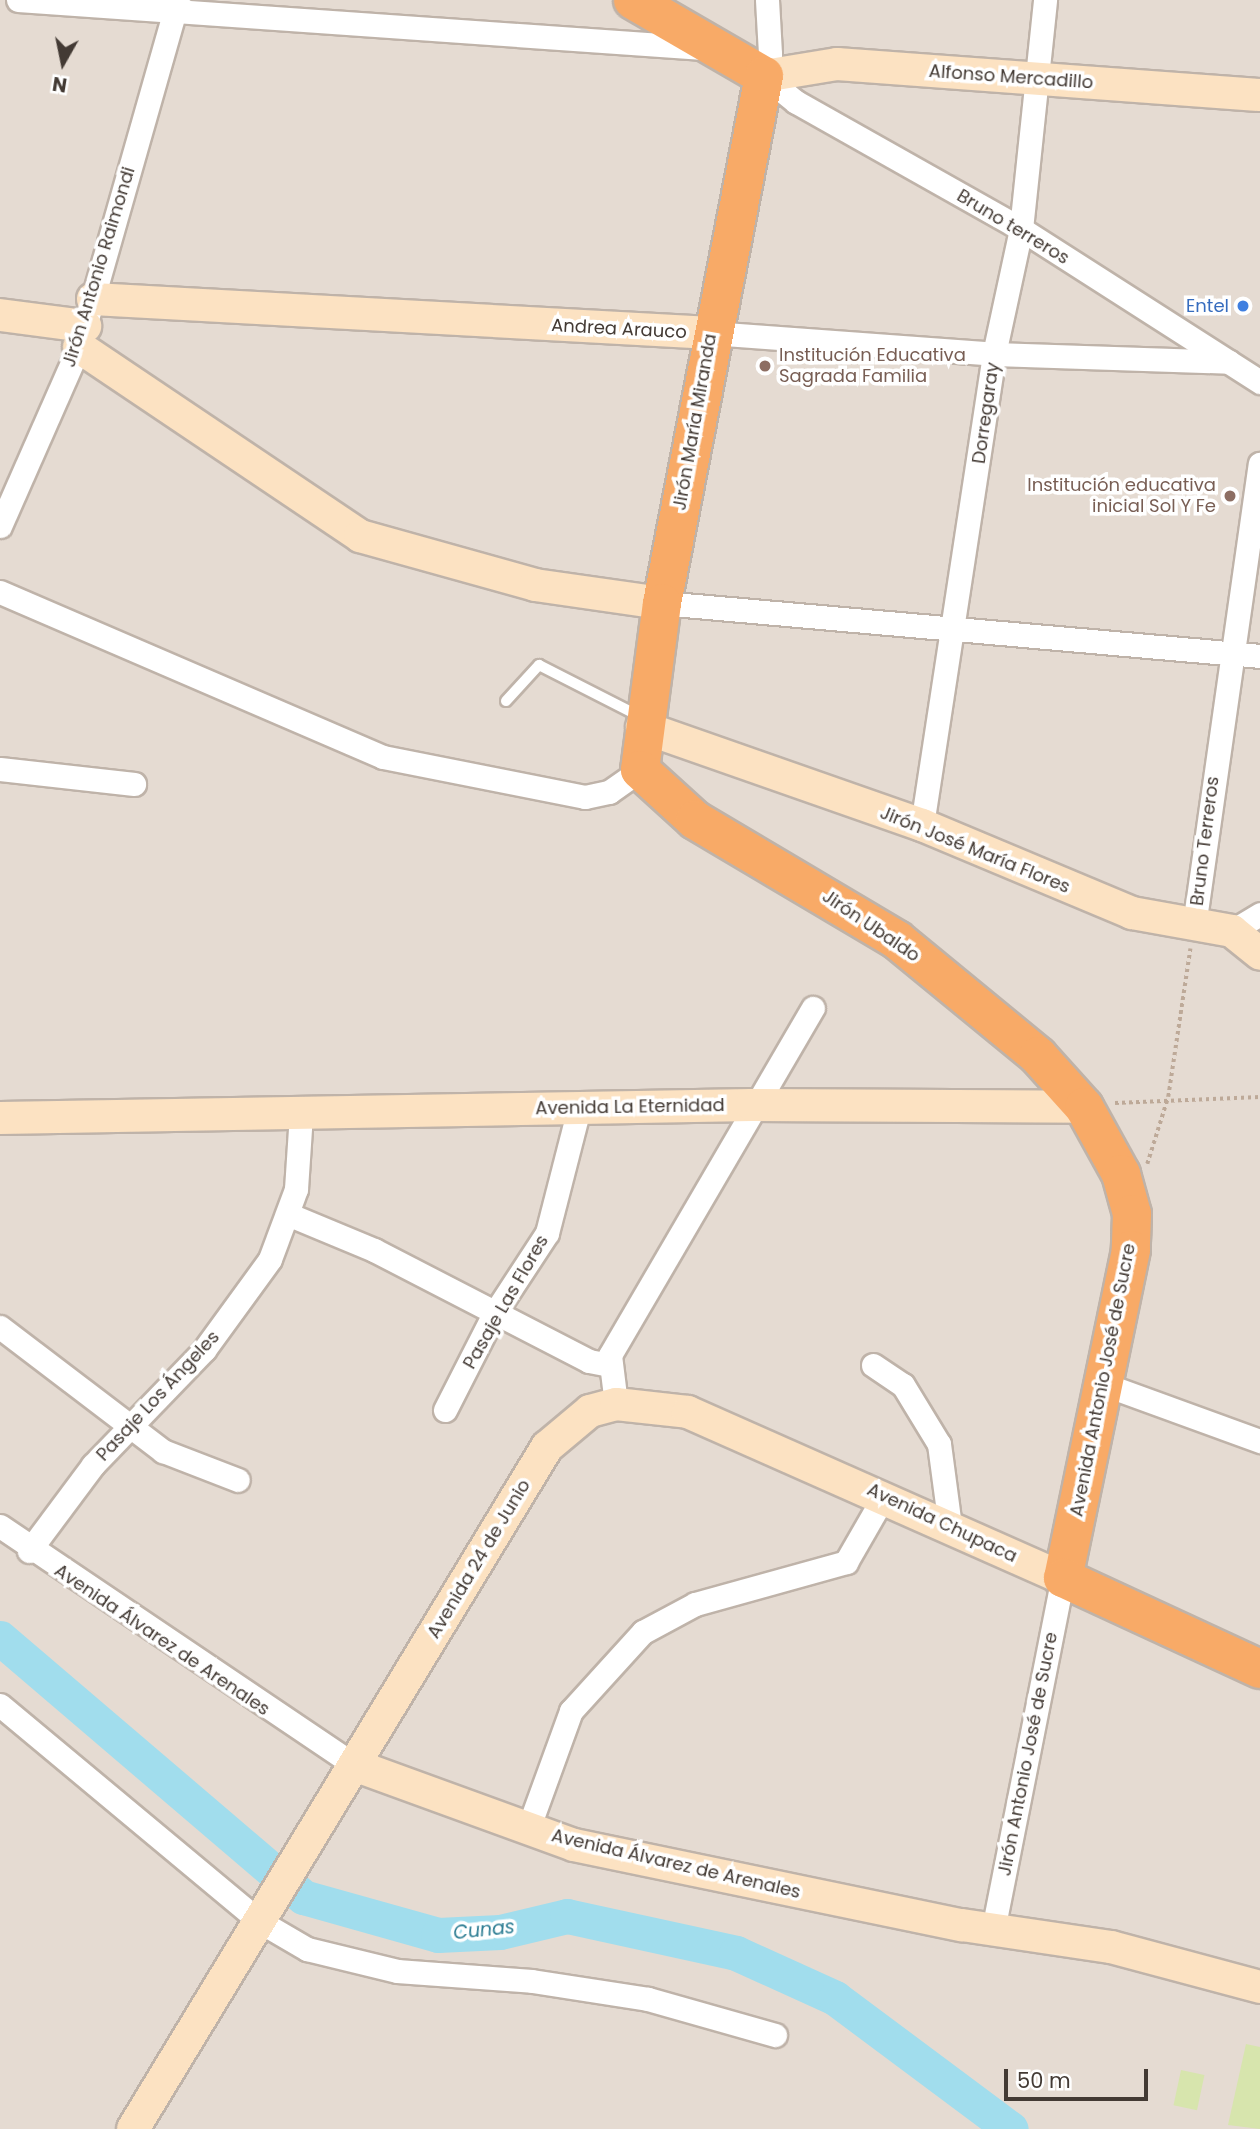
<!DOCTYPE html>
<meta charset="utf-8">
<style>
body{margin:0}
#map{position:relative;width:1260px;height:2129px;overflow:hidden;background:#f1eae3;font-family:Poppins,sans-serif}
div>[style]{position:absolute}
[style*='--x']{left:calc(var(--x)*1px);top:calc(var(--y)*1px);width:calc(var(--w)*1px);rotate:calc(var(--a)*1deg)}
.residential>*{inset:0;background:#e5dbd2;transform-origin:0 0}
.green>*{inset:0;background:#d7e5ad;transform-origin:0 0}
.river>*{height:35px;margin:-17.5px;padding:0 17.5px;transform-origin:17.5px;border-radius:17.5px;background:#a1dded}
.path>*{height:3.5px;margin-top:-1.75px;transform-origin:0;background:repeating-linear-gradient(90deg,#bda998 0 3.5px,transparent 0 7px)}
.roads{filter:drop-shadow(2px 0 #bfb3a9) drop-shadow(-2px 0 #bfb3a9) drop-shadow(0 2px #bfb3a9) drop-shadow(0 -2px #bfb3a9)}
.lane>*{height:10px;margin:-5px;padding:0 5px;transform-origin:5px;border-radius:5px;background:#fff}
.street>*{height:23px;margin:-11.5px;padding:0 11.5px;transform-origin:11.5px;border-radius:11.5px;background:#fff}
.secondary>*{height:32px;margin:-16px;padding:0 16px;transform-origin:16px;border-radius:16px;background:#fce2c2}
.highway>*{height:38px;margin:-19px;padding:0 19px;transform-origin:19px;border-radius:19px;background:#f8aa67}
.dots>*{width:19px;height:19px;translate:-50% -50%;box-sizing:border-box;border:4px solid #fff;border-radius:50%}
span{translate:-50% -50%;white-space:nowrap;text-align:center;line-height:1.15;-webkit-text-stroke:7px #fff;paint-order:stroke}
.street-label{font-size:18px;color:#433a34}
.shop-label{font-size:18px;color:#366cbe}
.right{translate:-100% -50%;text-align:right}
.education-label{font-size:18px;color:#785e54}
.left{translate:0 -50%;text-align:left}
.water-label{font-size:19px;color:#2d7d93;font-style:italic}
.north{position:absolute;left:28px;top:28px;width:70px;height:70px;-webkit-text-stroke:5px #fff;paint-order:stroke;rotate:189deg;font-size:19px;font-weight:700;line-height:28px;text-align:center;color:#433a34}
.north::after{content:'';display:block;margin:auto;width:24px;height:32px;background:#433a34;clip-path:polygon(50% 0,100% 100%,50% 72%,0 100%)}
.scale{position:absolute;left:1004px;top:2069px;width:144px;height:32px;box-sizing:border-box;border:4px solid #433a34;border-top:0;padding-left:9px;font-size:21px;line-height:24px;white-space:nowrap;color:#433a34;-webkit-text-stroke:5px #fff;paint-order:stroke}
</style>
<div id="map">
<div class="residential">
<div style="left:0;top:0;width:1260px;height:2129px"></div>
</div>
<div class="green">
<div style="clip-path:polygon(1246px 2044px,1260px 2047px,1260px 2129px,1228px 2125px)"></div>
<div style="left:1181px;top:2070px;width:24px;height:36px;rotate:12deg"></div>
</div>
<div class="river">
<div style="--x:0;--y:1638;--w:399;--a:40.5"></div>
<div style="--x:303;--y:1897;--w:140;--a:15.7"></div>
<div style="--x:438;--y:1935;--w:62;--a:-2.8"></div>
<div style="--x:500;--y:1932;--w:69;--a:-13.4"></div>
<div style="--x:567;--y:1916;--w:173;--a:12.3"></div>
<div style="--x:736;--y:1953;--w:109;--a:24.4"></div>
<div style="--x:835;--y:1998;--w:219;--a:36.7"></div>
</div>
<div class="path">
<div style="--x:1115;--y:1103;--w:145;--a:-2.4"></div>
<div style="--x:1147;--y:1164;--w:70;--a:-72.6"></div>
<div style="--x:1168;--y:1097;--w:150;--a:-81.5"></div>
</div>
<div class="roads">
<div class="lane">
<div style="--x:506;--y:701;--w:49;--a:-47.5"></div>
<div style="--x:539;--y:665;--w:114;--a:27"></div>
</div>
<div class="street">
<div style="--x:18;--y:0;--w:687;--a:4.01"></div>
<div style="--x:767;--y:0;--w:54;--a:86.8"></div>
<div style="--x:770;--y:54;--w:23;--a:105"></div>
<div style="--x:764;--y:76;--w:41;--a:39.1"></div>
<div style="--x:796;--y:102;--w:258;--a:29.4"></div>
<div style="--x:1021;--y:229;--w:284;--a:32.6"></div>
<div style="--x:711;--y:333;--w:284;--a:4.2"></div>
<div style="--x:994;--y:354;--w:235;--a:1.9"></div>
<div style="--x:0;--y:526;--w:196;--a:-66.2"></div>
<div style="--x:79;--y:347;--w:361;--a:-74.1"></div>
<div style="--x:0;--y:592;--w:417;--a:23.3"></div>
<div style="--x:383;--y:757;--w:206;--a:11.2"></div>
<div style="--x:585;--y:797;--w:25;--a:-12"></div>
<div style="--x:609;--y:792;--w:38;--a:-35"></div>
<div style="--x:662;--y:603;--w:600;--a:5.06"></div>
<div style="--x:0;--y:769;--w:135;--a:6.4"></div>
<div style="--x:922;--y:825;--w:476;--a:-81.3"></div>
<div style="--x:994;--y:354;--w:128;--a:-77.8"></div>
<div style="--x:1021;--y:229;--w:230;--a:-84"></div>
<div style="--x:1194;--y:926;--w:467;--a:-81.9"></div>
<div style="--x:1232;--y:931;--w:33;--a:-31"></div>
<div style="--x:290;--y:1215;--w:91;--a:22.6"></div>
<div style="--x:374;--y:1250;--w:242;--a:27.3"></div>
<div style="--x:589;--y:1361;--w:21;--a:11"></div>
<div style="--x:0;--y:1327;--w:205;--a:37.3"></div>
<div style="--x:163;--y:1451;--w:80;--a:21.1"></div>
<div style="--x:873;--y:1365;--w:36;--a:34"></div>
<div style="--x:903;--y:1385;--w:69;--a:58.6"></div>
<div style="--x:939;--y:1444;--w:83;--a:82.4"></div>
<div style="--x:1103;--y:1384;--w:167;--a:20"></div>
<div style="--x:616;--y:1404;--w:49;--a:-97"></div>
<div style="--x:610;--y:1355;--w:402;--a:-59.7"></div>
<div style="--x:445;--y:1410;--w:108;--a:-63"></div>
<div style="--x:494;--y:1314;--w:97;--a:-56.8"></div>
<div style="--x:547;--y:1233;--w:129;--a:-75.6"></div>
<div style="--x:0;--y:1526;--w:427;--a:34"></div>
<div style="--x:29;--y:1551;--w:107;--a:-53.3"></div>
<div style="--x:93;--y:1465;--w:160;--a:-46"></div>
<div style="--x:204;--y:1350;--w:112;--a:-54"></div>
<div style="--x:270;--y:1259;--w:75;--a:-69.6"></div>
<div style="--x:296;--y:1189;--w:76;--a:-86.2"></div>
<div style="--x:0;--y:1705;--w:337;--a:39.8"></div>
<div style="--x:259;--y:1921;--w:56;--a:30.3"></div>
<div style="--x:307;--y:1949;--w:93;--a:13.7"></div>
<div style="--x:397;--y:1971;--w:135;--a:4.2"></div>
<div style="--x:532;--y:1981;--w:117;--a:8.8"></div>
<div style="--x:648;--y:1999;--w:132;--a:15.8"></div>
<div style="--x:528;--y:1829;--w:126;--a:-70"></div>
<div style="--x:571;--y:1711;--w:107;--a:-47.7"></div>
<div style="--x:643;--y:1632;--w:59;--a:-28.3"></div>
<div style="--x:695;--y:1604;--w:157;--a:-15.5"></div>
<div style="--x:846;--y:1562;--w:76;--a:-60.1"></div>
<div style="--x:993;--y:1930;--w:359;--a:-78.8"></div>
</div>
<div class="secondary">
<div style="--x:764;--y:76;--w:74;--a:-9.3"></div>
<div style="--x:837;--y:64;--w:424;--a:4.2"></div>
<div style="--x:93;--y:299;--w:619;--a:3.15"></div>
<div style="--x:0;--y:315;--w:86;--a:7.4"></div>
<div style="--x:79;--y:347;--w:339;--a:33.9"></div>
<div style="--x:360;--y:536;--w:182;--a:15.6"></div>
<div style="--x:535;--y:585;--w:128;--a:8.1"></div>
<div style="--x:642;--y:727;--w:297;--a:19.3"></div>
<div style="--x:922;--y:825;--w:228;--a:22.7"></div>
<div style="--x:1132;--y:913;--w:102;--a:10.2"></div>
<div style="--x:1232;--y:931;--w:36;--a:39"></div>
<div style="--x:0;--y:1118;--w:752;--a:-0.99"></div>
<div style="--x:752;--y:1105;--w:332;--a:0.3"></div>
<div style="--x:354;--y:1765;--w:234;--a:20"></div>
<div style="--x:574;--y:1845;--w:396;--a:11.7"></div>
<div style="--x:962;--y:1925;--w:151;--a:8.4"></div>
<div style="--x:1111;--y:1947;--w:154;--a:15"></div>
<div style="--x:133;--y:2129;--w:798;--a:-58.74"></div>
<div style="--x:547;--y:1447;--w:56;--a:-39.9"></div>
<div style="--x:590;--y:1411;--w:27;--a:-15"></div>
<div style="--x:616;--y:1404;--w:72;--a:6.3"></div>
<div style="--x:688;--y:1412;--w:410;--a:23.9"></div>
</div>
<div class="highway">
<div style="--x:633;--y:0;--w:151;--a:30.1"></div>
<div style="--x:764;--y:76;--w:537;--a:100.95"></div>
<div style="--x:662;--y:603;--w:168;--a:97.5"></div>
<div style="--x:640;--y:770;--w:74;--a:42.3"></div>
<div style="--x:695;--y:820;--w:235;--a:30.7"></div>
<div style="--x:897;--y:940;--w:183;--a:39.4"></div>
<div style="--x:1038;--y:1056;--w:69;--a:48"></div>
<div style="--x:1084;--y:1107;--w:77;--a:61.1"></div>
<div style="--x:1121;--y:1174;--w:41;--a:74.6"></div>
<div style="--x:1132;--y:1214;--w:36;--a:92"></div>
<div style="--x:1131;--y:1250;--w:335;--a:101.7"></div>
<div style="--x:1063;--y:1578;--w:217;--a:24.8"></div>
</div>
</div>
<div class="dots">
<div style="left:1243px;top:306px;background:#3f7fe0"></div>
<div style="left:765px;top:366px;background:#8d6e63"></div>
<div style="left:1230px;top:496px;background:#8d6e63"></div>
</div>
<div class="street-label">
<span style="left:1011px;top:77px;rotate:4deg">Alfonso Mercadillo</span>
<span style="left:1013px;top:227px;rotate:31deg">Bruno terreros</span>
<span style="left:99px;top:267px;rotate:-73deg">Jirón Antonio Raimondi</span>
<span style="left:619px;top:329px;rotate:3deg">Andrea Arauco</span>
<span style="left:986px;top:413px;rotate:-82deg">Dorregaray</span>
<span style="left:695px;top:422px;rotate:-80deg">Jirón María Miranda</span>
<span style="left:1205px;top:841px;rotate:-83deg">Bruno Terreros</span>
<span style="left:975px;top:850px;rotate:22deg">Jirón José María Flores</span>
<span style="left:871px;top:926px;rotate:34deg">Jirón Ubaldo</span>
<span style="left:630px;top:1107px;rotate:-1deg">Avenida La Eternidad</span>
<span style="left:506px;top:1302px;rotate:-60deg">Pasaje Las Flores</span>
<span style="left:1103px;top:1380px;rotate:-79deg">Avenida Antonio José de Sucre</span>
<span style="left:158px;top:1396px;rotate:-47deg">Pasaje Los Ángeles</span>
<span style="left:942px;top:1523px;rotate:25deg">Avenida Chupaca</span>
<span style="left:479px;top:1559px;rotate:-59deg">Avenida 24 de Junio</span>
<span style="left:162px;top:1640px;rotate:34deg">Avenida Álvarez de Arenales</span>
<span style="left:1028px;top:1754px;rotate:-79deg">Jirón Antonio José de Sucre</span>
<span style="left:676px;top:1864px;rotate:13deg">Avenida Álvarez de Arenales</span>
</div>
<div class="shop-label">
<span class="right" style="left:1229px;top:306px">Entel</span>
</div>
<div class="education-label">
<span class="left" style="left:779px;top:366px">Institución Educativa<br>Sagrada Familia</span>
<span class="right" style="left:1216px;top:496px">Institución educativa<br>inicial Sol Y Fe</span>
</div>
<div class="water-label">
<span style="left:484px;top:1930px;rotate:-6deg">Cunas</span>
</div>
<div class="north">N</div>
<div class="scale">50 m</div>
</div>
